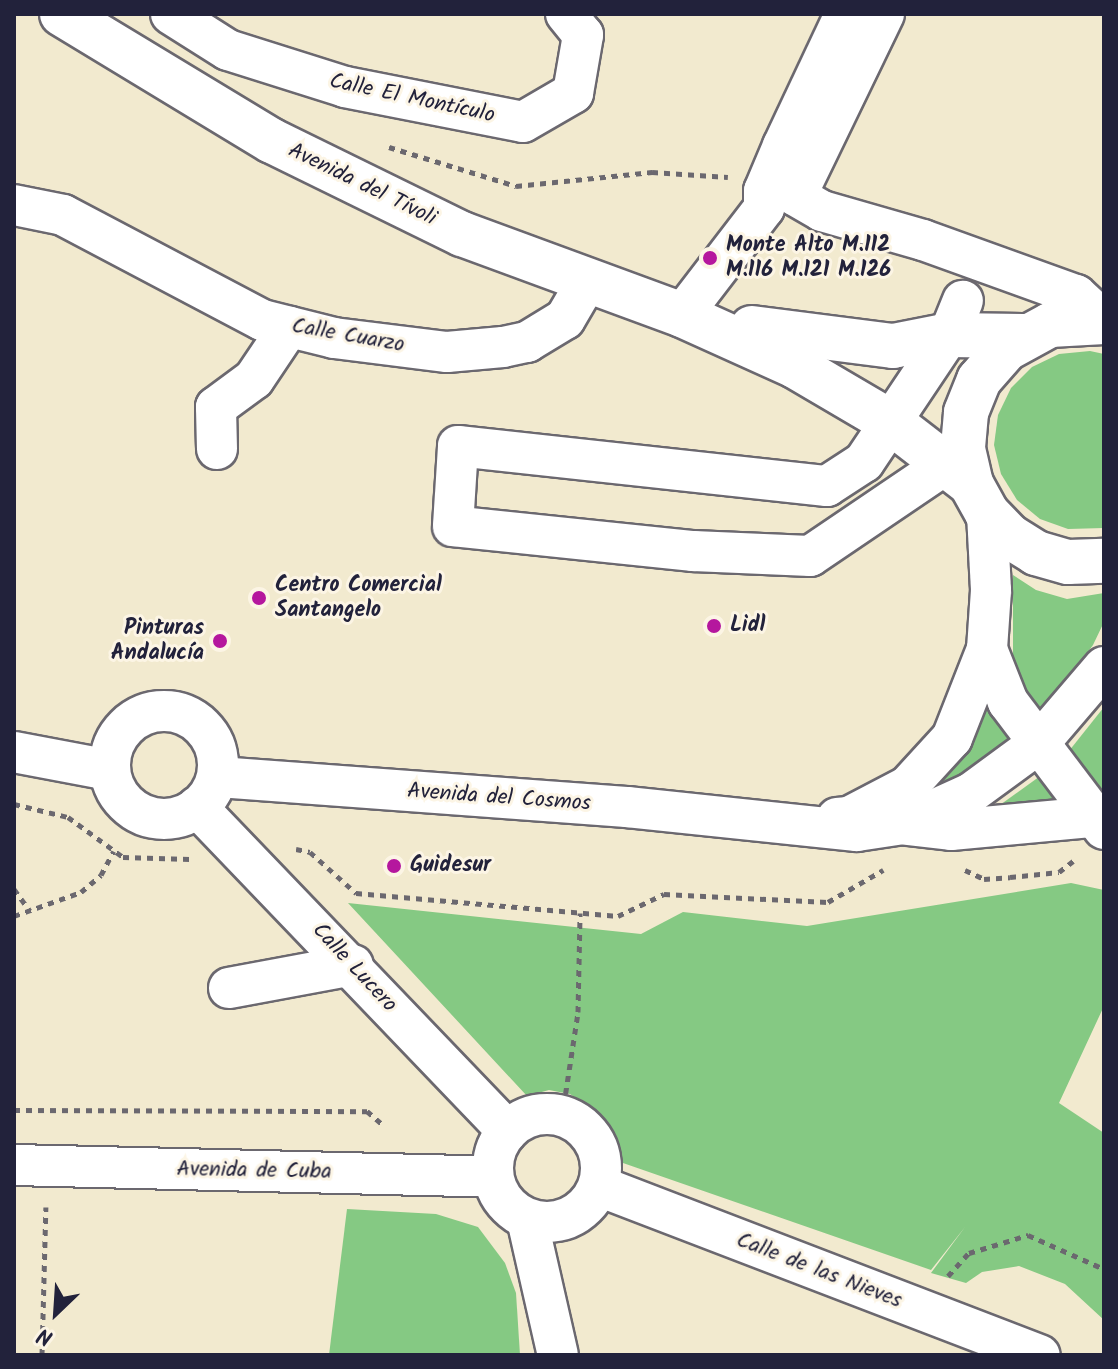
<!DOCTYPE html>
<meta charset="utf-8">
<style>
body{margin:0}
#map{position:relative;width:1118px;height:1369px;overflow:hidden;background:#f2eacf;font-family:Kalam,sans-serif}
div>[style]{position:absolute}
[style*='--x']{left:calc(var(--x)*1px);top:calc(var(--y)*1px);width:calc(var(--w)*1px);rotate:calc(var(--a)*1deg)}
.green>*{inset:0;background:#85c983}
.path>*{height:5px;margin-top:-2.5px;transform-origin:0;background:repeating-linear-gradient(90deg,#6b686f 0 6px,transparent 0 12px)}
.roads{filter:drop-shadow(2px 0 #6b686f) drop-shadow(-2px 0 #6b686f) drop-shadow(0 2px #6b686f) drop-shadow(0 -2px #6b686f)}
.minor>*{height:40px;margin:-20px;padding:0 20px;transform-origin:20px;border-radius:20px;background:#fff}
.minor>.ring{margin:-20px;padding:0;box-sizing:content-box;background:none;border:40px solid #fff;border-radius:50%}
.major>*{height:44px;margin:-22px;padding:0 22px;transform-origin:22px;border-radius:22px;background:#fff}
.dots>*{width:22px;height:22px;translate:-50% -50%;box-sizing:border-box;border:4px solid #fcf5e5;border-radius:50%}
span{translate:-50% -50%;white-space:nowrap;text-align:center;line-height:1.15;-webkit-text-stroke:6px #fcf5e5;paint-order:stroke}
.street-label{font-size:22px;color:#22223b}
.poi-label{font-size:22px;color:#22223b;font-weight:700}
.left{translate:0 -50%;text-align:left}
.right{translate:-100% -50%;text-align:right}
.frame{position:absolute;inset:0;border:16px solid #22223b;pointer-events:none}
.north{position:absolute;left:16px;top:1273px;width:80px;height:80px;-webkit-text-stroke:6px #fcf5e5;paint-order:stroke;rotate:205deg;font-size:22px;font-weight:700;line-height:32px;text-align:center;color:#22223b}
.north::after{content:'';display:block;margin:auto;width:28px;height:36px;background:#22223b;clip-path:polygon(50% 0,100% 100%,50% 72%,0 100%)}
</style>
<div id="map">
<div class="green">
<div style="clip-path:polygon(1090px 351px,1104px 354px,1104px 528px,1068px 529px,1040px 519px,1017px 500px,1001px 474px,994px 445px,998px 415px,1011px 388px,1032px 367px,1059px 354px)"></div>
<div style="clip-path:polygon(1013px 575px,1036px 590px,1067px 599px,1104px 593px,1104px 622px,1093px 645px,1042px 714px,1013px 668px)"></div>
<div style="clip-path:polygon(987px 698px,1014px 736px,958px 779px,940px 783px)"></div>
<div style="clip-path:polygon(1104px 707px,1104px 802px,1065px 756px)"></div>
<div style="clip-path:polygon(1043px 774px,1070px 810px,986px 815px)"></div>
<div style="clip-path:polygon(1071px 883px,1104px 890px,1104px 1006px,1059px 1103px,1104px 1133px,1104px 1320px,1065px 1284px,1019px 1266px,982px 1272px,966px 1283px,931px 1273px,965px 1227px,931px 1270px,623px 1163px,598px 1113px,570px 1094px,549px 1090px,527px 1096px,348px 903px,641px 934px,683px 912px,807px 926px)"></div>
<div style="clip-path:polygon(347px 1209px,436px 1214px,478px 1227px,505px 1263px,516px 1293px,520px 1355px,329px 1355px)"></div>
</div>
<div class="path">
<div style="--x:389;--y:147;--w:133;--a:17.1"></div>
<div style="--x:516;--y:186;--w:137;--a:-5.9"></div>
<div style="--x:652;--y:172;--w:76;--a:3.8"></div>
<div style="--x:14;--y:804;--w:56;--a:13.5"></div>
<div style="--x:68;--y:817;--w:68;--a:36"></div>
<div style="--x:123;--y:857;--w:67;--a:1.7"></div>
<div style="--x:296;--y:849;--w:14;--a:12"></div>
<div style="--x:310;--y:852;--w:62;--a:41.7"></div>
<div style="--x:356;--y:893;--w:263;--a:5"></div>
<div style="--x:618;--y:916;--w:51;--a:-25.6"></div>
<div style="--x:664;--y:894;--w:164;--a:2.8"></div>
<div style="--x:828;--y:902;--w:64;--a:-30.2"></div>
<div style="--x:965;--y:870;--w:21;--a:25"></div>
<div style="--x:984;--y:879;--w:26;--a:-4"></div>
<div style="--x:1010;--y:877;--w:49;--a:-5.8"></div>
<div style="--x:1059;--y:872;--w:18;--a:-38"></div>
<div style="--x:14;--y:889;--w:27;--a:54"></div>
<div style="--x:14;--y:916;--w:71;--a:-19.7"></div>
<div style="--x:81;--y:892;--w:26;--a:-40"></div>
<div style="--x:101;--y:875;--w:27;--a:-62"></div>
<div style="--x:14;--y:1110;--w:353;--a:0.2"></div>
<div style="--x:367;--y:1111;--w:20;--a:41"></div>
<div style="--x:562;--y:1117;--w:106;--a:-81.3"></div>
<div style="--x:578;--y:1012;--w:99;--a:-88.8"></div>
<div style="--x:948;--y:1276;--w:31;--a:-48"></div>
<div style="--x:969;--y:1253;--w:62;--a:-17"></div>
<div style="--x:1028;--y:1235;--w:83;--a:24.1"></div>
<div style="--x:42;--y:1355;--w:148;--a:-88.5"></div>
</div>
<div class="roads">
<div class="minor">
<div style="--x:171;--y:14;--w:67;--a:32.3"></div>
<div style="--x:228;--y:50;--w:123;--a:17.5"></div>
<div style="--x:345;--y:87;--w:181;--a:11.1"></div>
<div style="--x:523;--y:122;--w:58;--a:-30.1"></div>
<div style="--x:573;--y:93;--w:59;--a:-80.2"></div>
<div style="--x:583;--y:35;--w:27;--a:-129"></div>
<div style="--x:884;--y:14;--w:202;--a:115.8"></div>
<div style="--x:796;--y:196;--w:30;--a:30"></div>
<div style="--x:822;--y:211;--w:105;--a:16"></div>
<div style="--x:923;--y:240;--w:163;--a:19.8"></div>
<div style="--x:1076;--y:295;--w:38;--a:43"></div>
<div style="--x:14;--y:205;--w:50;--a:11.5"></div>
<div style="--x:63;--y:215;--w:225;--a:27.8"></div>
<div style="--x:262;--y:320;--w:74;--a:14"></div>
<div style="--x:334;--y:338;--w:114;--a:7.1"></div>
<div style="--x:447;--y:352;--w:56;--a:-5.1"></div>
<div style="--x:503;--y:347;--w:25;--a:-12"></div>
<div style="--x:527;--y:342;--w:44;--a:-31.2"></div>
<div style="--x:565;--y:319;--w:42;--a:-59.7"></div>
<div style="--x:682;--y:315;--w:135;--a:-52.5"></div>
<div style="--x:764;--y:208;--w:17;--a:-90"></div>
<div style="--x:764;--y:191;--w:49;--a:-67.1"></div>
<div style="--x:783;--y:146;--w:146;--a:-64.8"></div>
<div style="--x:217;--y:449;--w:42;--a:-91.4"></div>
<div style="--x:216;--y:407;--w:47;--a:-36.4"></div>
<div style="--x:254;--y:379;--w:63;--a:-56.1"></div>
<div style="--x:946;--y:464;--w:164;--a:145.9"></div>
<div style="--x:810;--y:556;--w:117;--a:-177.6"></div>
<div style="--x:693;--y:551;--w:241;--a:-174.1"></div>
<div style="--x:453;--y:526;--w:80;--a:-86.4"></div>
<div style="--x:458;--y:446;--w:371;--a:6.2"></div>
<div style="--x:827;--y:486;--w:44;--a:-33"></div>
<div style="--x:864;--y:462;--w:153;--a:-56.2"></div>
<div style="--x:949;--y:335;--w:37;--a:-68"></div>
<div style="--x:987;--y:649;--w:57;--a:68.4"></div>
<div style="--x:1008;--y:702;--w:159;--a:52.9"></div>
<div class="ring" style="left:110px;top:711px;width:68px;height:68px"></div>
<div style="--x:14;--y:752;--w:97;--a:10.7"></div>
<div style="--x:218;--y:777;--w:410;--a:4.2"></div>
<div style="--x:627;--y:807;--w:231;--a:6"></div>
<div style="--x:857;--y:831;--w:47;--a:-8.7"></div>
<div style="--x:903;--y:824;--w:75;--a:-24.5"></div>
<div style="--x:971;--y:793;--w:84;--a:-36.3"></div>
<div style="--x:1039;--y:743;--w:100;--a:-49.5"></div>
<div style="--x:197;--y:807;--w:449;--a:46.2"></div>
<div style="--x:837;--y:818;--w:12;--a:-5"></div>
<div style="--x:849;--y:817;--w:67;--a:-27.7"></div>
<div style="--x:908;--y:786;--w:65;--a:-47.5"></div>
<div style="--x:952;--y:738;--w:96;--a:-68.5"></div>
<div style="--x:987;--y:649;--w:59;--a:-86.1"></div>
<div style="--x:991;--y:590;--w:77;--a:-93"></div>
<div style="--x:907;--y:825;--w:44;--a:6.5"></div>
<div style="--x:951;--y:830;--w:140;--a:-5.3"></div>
<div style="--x:229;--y:988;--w:126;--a:-10.5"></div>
<div class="ring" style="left:493px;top:1114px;width:68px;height:68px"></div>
<div style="--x:14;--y:1165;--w:479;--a:1.4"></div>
<div style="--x:599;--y:1186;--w:472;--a:21"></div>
<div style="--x:527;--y:1219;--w:139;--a:77.2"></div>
</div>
<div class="major">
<div style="--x:62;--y:14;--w:245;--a:31.2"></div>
<div style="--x:272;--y:141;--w:212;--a:26.1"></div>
<div style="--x:462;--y:234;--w:234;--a:20.2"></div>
<div style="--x:682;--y:315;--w:124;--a:24.3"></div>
<div style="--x:795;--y:366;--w:113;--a:30.4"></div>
<div style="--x:892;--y:423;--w:100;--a:37.7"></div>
<div style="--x:1104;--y:322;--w:54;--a:176.8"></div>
<div style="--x:1050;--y:325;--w:50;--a:151.4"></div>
<div style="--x:1006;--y:349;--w:41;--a:131.1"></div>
<div style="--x:979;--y:380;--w:35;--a:112"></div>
<div style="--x:966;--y:413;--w:36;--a:95"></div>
<div style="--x:963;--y:449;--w:36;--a:77"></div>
<div style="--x:971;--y:484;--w:33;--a:61"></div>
<div style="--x:987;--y:513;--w:32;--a:46"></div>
<div style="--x:1009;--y:536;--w:32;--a:32"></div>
<div style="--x:1036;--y:553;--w:33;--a:16"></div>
<div style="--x:1068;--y:562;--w:36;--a:-2"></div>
<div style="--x:752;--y:328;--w:142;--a:7.3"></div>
<div style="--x:893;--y:346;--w:57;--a:-11.1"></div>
<div style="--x:949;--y:335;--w:74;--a:0.8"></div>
</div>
</div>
<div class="dots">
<div style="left:710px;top:258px;background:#b5179e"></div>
<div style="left:259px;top:598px;background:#b5179e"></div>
<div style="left:714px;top:626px;background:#b5179e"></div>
<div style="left:220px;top:641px;background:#b5179e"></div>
<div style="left:394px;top:866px;background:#b5179e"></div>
</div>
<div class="street-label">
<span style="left:412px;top:99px;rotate:12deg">Calle El Montículo</span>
<span style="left:362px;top:185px;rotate:26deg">Avenida del Tívoli</span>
<span style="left:348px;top:336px;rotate:10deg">Calle Cuarzo</span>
<span style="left:499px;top:798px;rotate:4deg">Avenida del Cosmos</span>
<span style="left:354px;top:968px;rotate:47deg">Calle Lucero</span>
<span style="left:254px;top:1171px;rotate:1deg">Avenida de Cuba</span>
<span style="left:819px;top:1271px;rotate:21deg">Calle de las Nieves</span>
</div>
<div class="poi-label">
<span class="left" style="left:726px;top:258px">Monte Alto M.112<br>M.116 M.121 M.126</span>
<span class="left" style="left:275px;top:598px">Centro Comercial<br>Santangelo</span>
<span class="left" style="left:730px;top:626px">Lidl</span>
<span class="right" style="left:204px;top:641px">Pinturas<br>Andalucía</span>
<span class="left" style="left:410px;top:866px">Guidesur</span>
</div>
<div class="frame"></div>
<div class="north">N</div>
</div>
